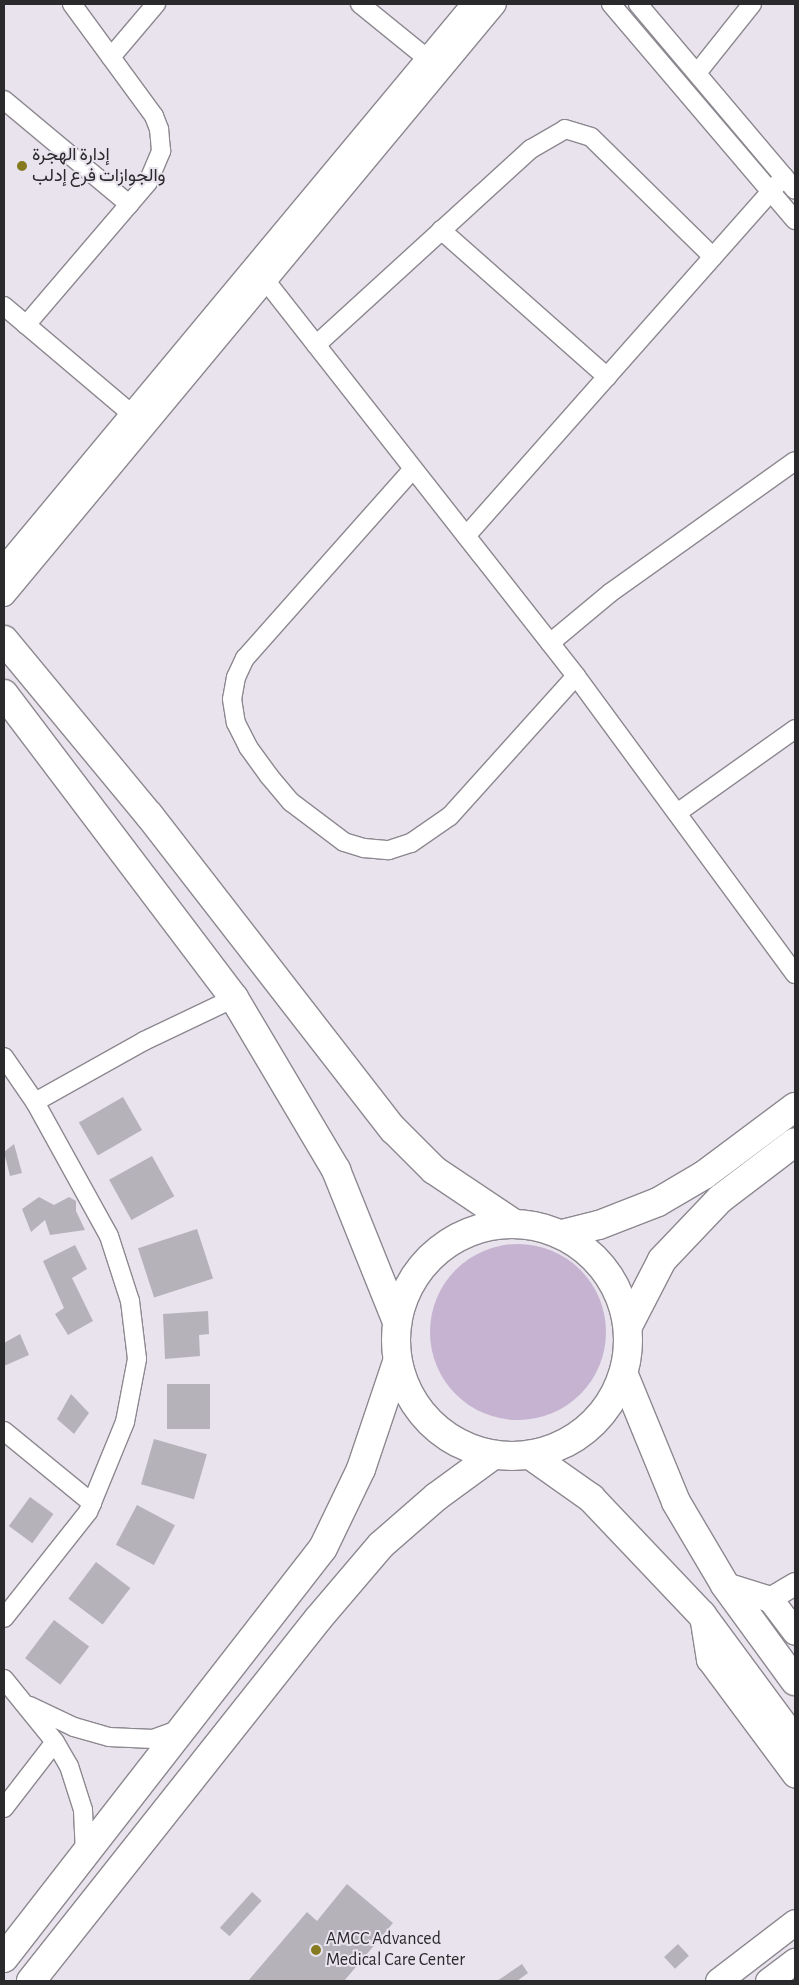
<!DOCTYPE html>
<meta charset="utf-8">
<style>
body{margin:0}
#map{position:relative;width:799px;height:1985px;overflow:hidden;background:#e8e3ec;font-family:"Alegreya Sans",Vazirmatn,sans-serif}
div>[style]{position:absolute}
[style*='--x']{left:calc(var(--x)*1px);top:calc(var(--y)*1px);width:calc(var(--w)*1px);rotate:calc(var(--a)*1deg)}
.green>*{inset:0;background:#c6b3d1}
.round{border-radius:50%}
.building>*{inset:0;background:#b6b2ba;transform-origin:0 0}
.roads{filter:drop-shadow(1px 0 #8d8890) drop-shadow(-1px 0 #8d8890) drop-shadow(0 1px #8d8890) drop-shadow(0 -1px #8d8890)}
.minor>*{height:18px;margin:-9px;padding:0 9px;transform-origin:9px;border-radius:9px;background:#fff}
.tertiary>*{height:22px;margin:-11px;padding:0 11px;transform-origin:11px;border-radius:11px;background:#fff}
.secondary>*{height:25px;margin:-12.5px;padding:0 12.5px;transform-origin:12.5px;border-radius:12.5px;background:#fff}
.primary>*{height:28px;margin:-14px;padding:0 14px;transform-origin:14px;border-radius:14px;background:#fff}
.primary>.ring{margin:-14px;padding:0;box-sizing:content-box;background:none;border:28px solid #fff;border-radius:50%}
.dots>*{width:14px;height:14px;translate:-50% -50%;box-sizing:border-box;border:2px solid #e8e3ec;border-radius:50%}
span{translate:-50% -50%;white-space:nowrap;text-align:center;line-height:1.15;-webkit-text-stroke:4px #e8e3ec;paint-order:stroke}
.poi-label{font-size:18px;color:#2a292c}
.left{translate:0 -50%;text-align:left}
.frame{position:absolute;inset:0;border:5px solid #2a292c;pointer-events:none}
</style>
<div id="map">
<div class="green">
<div class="round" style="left:430px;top:1244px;width:176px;height:176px"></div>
</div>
<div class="building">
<div style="left:123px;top:1097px;width:38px;height:51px;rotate:60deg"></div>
<div style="clip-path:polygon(14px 1144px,22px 1173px,10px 1176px,4px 1152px)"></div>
<div style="left:152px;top:1156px;width:46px;height:49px;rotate:61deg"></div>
<div style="clip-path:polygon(39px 1197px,54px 1205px,69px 1197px,76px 1201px,76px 1211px,85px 1230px,50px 1235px,45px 1220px,31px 1232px,22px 1209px)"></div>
<div style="left:197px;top:1229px;width:52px;height:62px;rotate:72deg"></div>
<div style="clip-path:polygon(75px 1245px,87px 1269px,72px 1278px,93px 1321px,68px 1335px,55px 1314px,64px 1308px,43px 1261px)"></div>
<div style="clip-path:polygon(208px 1311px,209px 1334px,199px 1335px,200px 1356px,165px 1359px,163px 1314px)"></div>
<div style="clip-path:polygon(20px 1334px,29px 1355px,4px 1366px,4px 1343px)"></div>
<div style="left:167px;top:1384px;width:43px;height:45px"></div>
<div style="clip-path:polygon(71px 1394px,89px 1413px,74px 1434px,57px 1419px)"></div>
<div style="left:154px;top:1439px;width:55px;height:47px;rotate:16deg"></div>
<div style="left:30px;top:1497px;width:29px;height:36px;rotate:36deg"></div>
<div style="left:137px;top:1505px;width:43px;height:45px;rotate:28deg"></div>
<div style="left:96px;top:1562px;width:43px;height:46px;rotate:37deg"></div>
<div style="left:54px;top:1620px;width:44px;height:48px;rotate:37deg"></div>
<div style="clip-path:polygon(347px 1884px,393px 1923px,344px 1981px,248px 1981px,307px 1912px,317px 1921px)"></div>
<div style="left:252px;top:1892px;width:13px;height:48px;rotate:42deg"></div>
<div style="left:678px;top:1944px;width:16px;height:19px;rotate:47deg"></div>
<div style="clip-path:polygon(522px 1964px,528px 1973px,517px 1981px,497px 1981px)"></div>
</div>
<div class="roads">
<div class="minor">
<div style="--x:360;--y:4;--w:87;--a:39"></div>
<div style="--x:611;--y:4;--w:284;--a:49.6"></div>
<div style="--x:638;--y:4;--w:243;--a:49.8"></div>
<div style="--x:111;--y:57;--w:70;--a:-49.7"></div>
<div style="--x:697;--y:73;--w:88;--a:-51.4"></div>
<div style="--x:4;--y:100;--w:163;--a:39.8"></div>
<div style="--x:441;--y:230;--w:222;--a:41.5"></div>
<div style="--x:266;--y:281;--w:502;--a:51.87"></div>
<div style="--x:576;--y:676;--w:370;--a:53.7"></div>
<div style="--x:4;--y:306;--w:167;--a:40.2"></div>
<div style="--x:26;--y:325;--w:188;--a:-49.5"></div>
<div style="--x:148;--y:182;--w:34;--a:-67"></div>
<div style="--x:161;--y:151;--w:22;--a:-95"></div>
<div style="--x:159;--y:129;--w:14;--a:-111"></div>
<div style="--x:154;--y:116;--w:139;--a:-126.2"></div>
<div style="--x:316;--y:345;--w:291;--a:-42.4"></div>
<div style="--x:531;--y:149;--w:39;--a:-30"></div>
<div style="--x:565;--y:129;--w:27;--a:17"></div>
<div style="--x:591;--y:137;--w:171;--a:44.5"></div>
<div style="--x:413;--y:469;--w:253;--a:131.6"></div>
<div style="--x:245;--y:658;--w:21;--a:115"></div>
<div style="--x:236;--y:677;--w:22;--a:100"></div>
<div style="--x:232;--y:699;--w:24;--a:81"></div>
<div style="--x:236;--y:723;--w:27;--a:63"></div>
<div style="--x:248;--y:747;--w:36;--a:54"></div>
<div style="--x:269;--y:776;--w:34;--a:50"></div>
<div style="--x:291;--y:802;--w:66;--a:37"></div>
<div style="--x:344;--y:842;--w:21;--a:17"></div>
<div style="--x:364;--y:848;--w:25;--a:5"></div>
<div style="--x:389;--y:850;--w:23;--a:-18"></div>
<div style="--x:411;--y:843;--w:47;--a:-34.7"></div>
<div style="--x:450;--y:816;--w:188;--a:-48"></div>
<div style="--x:466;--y:536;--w:480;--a:-48.5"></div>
<div style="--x:550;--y:643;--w:78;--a:-39.8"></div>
<div style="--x:610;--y:593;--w:227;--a:-35.5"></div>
<div style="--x:677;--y:813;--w:145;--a:-35.4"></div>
<div style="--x:4;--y:1057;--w:55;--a:55.4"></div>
<div style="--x:35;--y:1102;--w:153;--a:61.1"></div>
<div style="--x:109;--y:1236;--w:68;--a:72.1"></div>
<div style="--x:130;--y:1301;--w:58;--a:83.1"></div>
<div style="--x:137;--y:1359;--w:64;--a:100.8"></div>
<div style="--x:125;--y:1422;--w:97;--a:112.3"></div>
<div style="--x:88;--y:1512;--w:135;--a:128.4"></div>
<div style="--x:35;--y:1102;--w:125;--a:-29.2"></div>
<div style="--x:144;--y:1041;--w:100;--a:-25.5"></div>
<div style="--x:4;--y:1431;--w:114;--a:39.3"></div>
<div style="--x:4;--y:1679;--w:81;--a:51"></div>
<div style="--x:55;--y:1742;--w:28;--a:60"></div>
<div style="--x:69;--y:1766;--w:46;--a:72.3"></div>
<div style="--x:83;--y:1810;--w:44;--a:87.4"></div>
<div style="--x:30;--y:1706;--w:49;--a:25.5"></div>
<div style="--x:74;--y:1727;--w:36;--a:16"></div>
<div style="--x:109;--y:1737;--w:44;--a:2.6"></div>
<div style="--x:153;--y:1739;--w:30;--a:-20"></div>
<div style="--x:4;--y:1808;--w:83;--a:-52.3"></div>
</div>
<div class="tertiary">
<div style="--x:4;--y:568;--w:734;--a:-50.25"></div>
<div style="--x:4;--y:595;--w:768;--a:-50.28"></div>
<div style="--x:770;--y:1599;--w:29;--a:-31"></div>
</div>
<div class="secondary">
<div style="--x:725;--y:1585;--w:47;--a:17.3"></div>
<div style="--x:770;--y:1599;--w:41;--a:52.9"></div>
<div style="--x:702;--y:1615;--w:45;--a:81"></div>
<div style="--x:709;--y:1659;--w:144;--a:53.4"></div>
<div style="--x:718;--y:1981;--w:97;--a:-37.5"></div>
<div style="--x:768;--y:1981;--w:34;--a:-37"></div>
</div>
<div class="primary">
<div style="--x:4;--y:640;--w:227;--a:50.4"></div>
<div style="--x:149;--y:815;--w:398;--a:52.2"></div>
<div style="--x:393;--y:1129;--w:58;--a:45"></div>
<div style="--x:434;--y:1170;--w:95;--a:33.9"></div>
<div style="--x:4;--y:694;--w:381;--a:52.9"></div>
<div style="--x:234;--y:998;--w:200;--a:59.3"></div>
<div style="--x:336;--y:1170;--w:164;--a:68.1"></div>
<div class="ring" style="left:396px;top:1224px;width:204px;height:204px"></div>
<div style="--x:562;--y:1234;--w:38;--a:-14"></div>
<div style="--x:599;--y:1225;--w:63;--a:-21.3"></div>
<div style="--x:658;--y:1202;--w:53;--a:-30.4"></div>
<div style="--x:704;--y:1175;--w:114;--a:-36.8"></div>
<div style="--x:628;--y:1326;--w:74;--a:-62.7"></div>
<div style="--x:662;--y:1260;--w:84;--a:-46.4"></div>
<div style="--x:720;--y:1199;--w:94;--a:-37.2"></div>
<div style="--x:624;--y:1375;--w:137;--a:67.7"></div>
<div style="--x:676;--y:1502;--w:96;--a:59.4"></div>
<div style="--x:725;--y:1585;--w:119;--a:53.9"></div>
<div style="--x:530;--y:1455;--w:75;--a:35.2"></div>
<div style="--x:591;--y:1498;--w:161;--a:46.5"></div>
<div style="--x:702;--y:1615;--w:157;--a:53.6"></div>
<div style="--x:4;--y:1958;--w:519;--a:-52.12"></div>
<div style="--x:323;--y:1548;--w:88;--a:-64.3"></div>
<div style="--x:361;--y:1469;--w:113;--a:-71.4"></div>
<div style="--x:31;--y:1981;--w:462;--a:-51.6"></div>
<div style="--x:318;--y:1619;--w:97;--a:-49.6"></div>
<div style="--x:381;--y:1545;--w:73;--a:-41.1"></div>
<div style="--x:436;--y:1497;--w:69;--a:-36.2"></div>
</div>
</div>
<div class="dots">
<div style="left:22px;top:166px;background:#857a1f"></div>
<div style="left:316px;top:1950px;background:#857a1f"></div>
</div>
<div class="poi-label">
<span class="left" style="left:32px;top:166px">إدارة الهجرة<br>والجوازات فرع إدلب</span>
<span class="left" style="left:326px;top:1950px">AMCC Advanced<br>Medical Care Center</span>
</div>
<div class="frame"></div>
</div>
